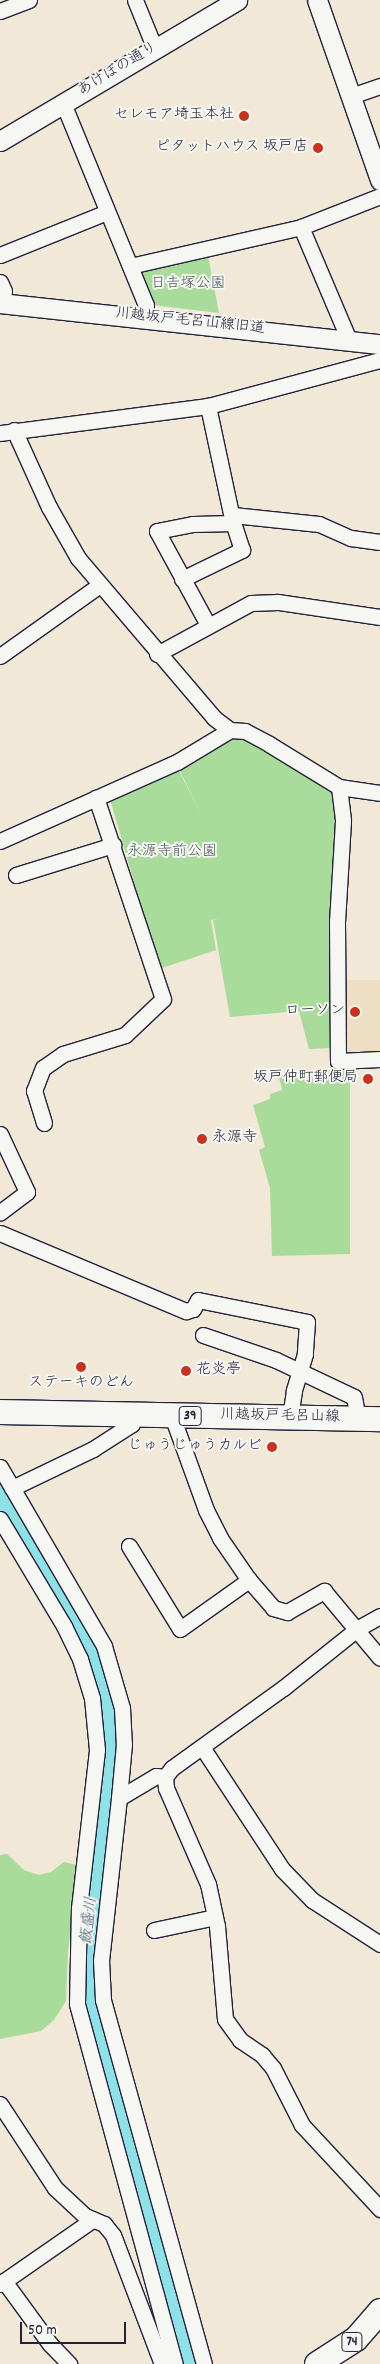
<!DOCTYPE html>
<meta charset="utf-8">
<style>
body{margin:0}
#map{position:relative;width:380px;height:2364px;overflow:hidden;background:#f1e8d7;font-family:Dekko,"Klee One",sans-serif}
div>[style]{position:absolute}
[style*='--x']{left:calc(var(--x)*1px);top:calc(var(--y)*1px);width:calc(var(--w)*1px);rotate:calc(var(--a)*1deg)}
.built>*{inset:0;background:#eddec4;transform-origin:0 0}
.green>*{inset:0;background:#a9db9b}
.river>*{height:25px;margin:-12.5px;padding:0 12.5px;transform-origin:12.5px;border-radius:12.5px;background:#8fe1e8}
.roads{filter:drop-shadow(1px 0 #22223b) drop-shadow(-1px 0 #22223b) drop-shadow(0 1px #22223b) drop-shadow(0 -1px #22223b)}
.minor>*{height:15px;margin:-7.5px;padding:0 7.5px;transform-origin:7.5px;border-radius:7.5px;background:#f6f6f2}
.tertiary>*{height:19px;margin:-9.5px;padding:0 9.5px;transform-origin:9.5px;border-radius:9.5px;background:#f6f6f2}
.primary>*{height:24px;margin:-12px;padding:0 12px;transform-origin:12px;border-radius:12px;background:#f6f6f2}
.dots>*{width:14px;height:14px;translate:-50% -50%;box-sizing:border-box;border:2px solid #f6f6f2;border-radius:50%}
span{translate:-50% -50%;white-space:nowrap;text-align:center;line-height:1.15;-webkit-text-stroke:4px #f6f6f2;paint-order:stroke}
.shield-label span{padding:1px 4px;background:#f6f6f2;border:1px solid;border-radius:4px;-webkit-text-stroke-width:0}
.shield-label{font-size:14px;color:#22223b;font-weight:700}
.street-label{font-size:15px;color:#22223b}
.poi-label{font-size:15px;color:#22223b}
.right{translate:-100% -50%;text-align:right}
.left{translate:0 -50%;text-align:left}
.park-label{font-size:15px;color:#4a5a58}
.water-label{font-size:16px;color:#435b6f;font-style:italic}
.scale{position:absolute;left:20px;top:2322px;width:106px;height:22px;box-sizing:border-box;border:2px solid #22223b;border-top:0;padding-left:6px;font-size:15px;line-height:18px;white-space:nowrap;color:#22223b;-webkit-text-stroke:4px #f6f6f2;paint-order:stroke}
</style>
<div id="map">
<div class="built">
<div style="left:340px;top:980px;width:40px;height:74px"></div>
</div>
<div class="green">
<div style="clip-path:polygon(208px 256px,219px 313px,153px 305px,141px 275px,143px 270px)"></div>
<div style="clip-path:polygon(242px 737px,333px 788px,337px 798px,332px 1048px,309px 1049px,299px 1011px,230px 1017px,213px 920px,223px 918px,211px 920px,216px 950px,159px 969px,110px 799px,177px 767px,202px 816px,178px 767px,232px 738px)"></div>
<div style="clip-path:polygon(332px 1070px,350px 1071px,350px 1254px,272px 1256px,270px 1188px,259px 1150px,265px 1147px,253px 1105px,270px 1099px,270px 1094px,282px 1090px,279px 1077px)"></div>
<div style="clip-path:polygon(7px 1854px,24px 1870px,39px 1875px,51px 1872px,64px 1862px,77px 1865px,68px 1952px,66px 2001px,54px 2020px,41px 2031px,0 2039px,0 1855px)"></div>
</div>
<div class="river">
<div style="--x:0;--y:1493;--w:182;--a:59.2"></div>
<div style="--x:93;--y:1649;--w:34;--a:71"></div>
<div style="--x:104;--y:1681;--w:25;--a:78"></div>
<div style="--x:109;--y:1705;--w:58;--a:88"></div>
<div style="--x:111;--y:1763;--w:189;--a:97.6"></div>
<div style="--x:86;--y:1950;--w:35;--a:88"></div>
<div style="--x:87;--y:1985;--w:29;--a:80"></div>
<div style="--x:92;--y:2014;--w:363;--a:74.4"></div>
</div>
<div class="roads">
<div class="minor">
<div style="--x:135;--y:0;--w:53;--a:67.8"></div>
<div style="--x:0;--y:11;--w:31;--a:-21"></div>
<div style="--x:351;--y:96;--w:31;--a:-19"></div>
<div style="--x:63;--y:103;--w:218;--a:67.7"></div>
<div style="--x:146;--y:305;--w:12;--a:95"></div>
<div style="--x:301;--y:227;--w:123;--a:67"></div>
<div style="--x:0;--y:255;--w:115;--a:-21.9"></div>
<div style="--x:130;--y:266;--w:175;--a:-12.8"></div>
<div style="--x:301;--y:227;--w:85;--a:-21.4"></div>
<div style="--x:0;--y:282;--w:10;--a:66"></div>
<div style="--x:4;--y:291;--w:12;--a:104"></div>
<div style="--x:14;--y:430;--w:85;--a:65.6"></div>
<div style="--x:49;--y:507;--w:59;--a:60.4"></div>
<div style="--x:78;--y:558;--w:210;--a:49.6"></div>
<div style="--x:214;--y:718;--w:20;--a:37"></div>
<div style="--x:230;--y:730;--w:15;--a:4"></div>
<div style="--x:245;--y:731;--w:27;--a:28"></div>
<div style="--x:269;--y:744;--w:82;--a:31.6"></div>
<div style="--x:339;--y:787;--w:41;--a:8.3"></div>
<div style="--x:0;--y:433;--w:210;--a:-7.4"></div>
<div style="--x:208;--y:406;--w:178;--a:-15"></div>
<div style="--x:233;--y:515;--w:86;--a:6"></div>
<div style="--x:319;--y:524;--w:35;--a:24"></div>
<div style="--x:351;--y:538;--w:29;--a:8"></div>
<div style="--x:182;--y:579;--w:67;--a:-25.8"></div>
<div style="--x:242;--y:550;--w:28;--a:-108"></div>
<div style="--x:233;--y:523;--w:120;--a:-102.1"></div>
<div style="--x:208;--y:625;--w:107;--a:-118.5"></div>
<div style="--x:157;--y:531;--w:37;--a:-11"></div>
<div style="--x:193;--y:524;--w:40;--a:-1.4"></div>
<div style="--x:157;--y:654;--w:107;--a:-28.5"></div>
<div style="--x:251;--y:603;--w:27;--a:-2"></div>
<div style="--x:278;--y:602;--w:103;--a:8.4"></div>
<div style="--x:0;--y:656;--w:120;--a:-35.5"></div>
<div style="--x:339;--y:787;--w:34;--a:83"></div>
<div style="--x:343;--y:821;--w:100;--a:93.4"></div>
<div style="--x:337;--y:921;--w:140;--a:89.6"></div>
<div style="--x:338;--y:1061;--w:42;--a:-2.7"></div>
<div style="--x:0;--y:841;--w:194;--a:-24.1"></div>
<div style="--x:177;--y:762;--w:62;--a:-31.1"></div>
<div style="--x:16;--y:875;--w:102;--a:-17.2"></div>
<div style="--x:44;--y:1123;--w:34;--a:-107"></div>
<div style="--x:34;--y:1091;--w:25;--a:-69"></div>
<div style="--x:43;--y:1068;--w:24;--a:-35"></div>
<div style="--x:63;--y:1054;--w:65;--a:-17"></div>
<div style="--x:125;--y:1035;--w:52;--a:-43.5"></div>
<div style="--x:163;--y:999;--w:212;--a:-108.4"></div>
<div style="--x:0;--y:1134;--w:64;--a:65"></div>
<div style="--x:27;--y:1192;--w:34;--a:143"></div>
<div style="--x:0;--y:1233;--w:202;--a:22.8"></div>
<div style="--x:186;--y:1311;--w:7;--a:-16"></div>
<div style="--x:193;--y:1309;--w:10;--a:-61"></div>
<div style="--x:198;--y:1300;--w:111;--a:11.4"></div>
<div style="--x:307;--y:1322;--w:32;--a:94"></div>
<div style="--x:305;--y:1354;--w:39;--a:107"></div>
<div style="--x:294;--y:1391;--w:26;--a:99"></div>
<div style="--x:203;--y:1335;--w:77;--a:18.9"></div>
<div style="--x:276;--y:1360;--w:86;--a:25.4"></div>
<div style="--x:354;--y:1397;--w:22;--a:80"></div>
<div style="--x:172;--y:1416;--w:100;--a:70.1"></div>
<div style="--x:206;--y:1510;--w:31;--a:63"></div>
<div style="--x:220;--y:1538;--w:51;--a:55.4"></div>
<div style="--x:249;--y:1580;--w:37;--a:49"></div>
<div style="--x:273;--y:1608;--w:15;--a:16"></div>
<div style="--x:287;--y:1612;--w:43;--a:-29.6"></div>
<div style="--x:324;--y:1591;--w:87;--a:50.1"></div>
<div style="--x:0;--y:1467;--w:207;--a:59.8"></div>
<div style="--x:104;--y:1646;--w:65;--a:73.8"></div>
<div style="--x:122;--y:1708;--w:36;--a:87"></div>
<div style="--x:124;--y:1744;--w:54;--a:95.3"></div>
<div style="--x:119;--y:1798;--w:163;--a:96.3"></div>
<div style="--x:101;--y:1960;--w:40;--a:87.1"></div>
<div style="--x:103;--y:2000;--w:378;--a:74.5"></div>
<div style="--x:12;--y:1488;--w:90;--a:-25.7"></div>
<div style="--x:93;--y:1449;--w:46;--a:-32.7"></div>
<div style="--x:132;--y:1424;--w:9;--a:-90"></div>
<div style="--x:0;--y:1519;--w:125;--a:59.1"></div>
<div style="--x:64;--y:1626;--w:37;--a:64"></div>
<div style="--x:80;--y:1659;--w:41;--a:72.9"></div>
<div style="--x:92;--y:1698;--w:52;--a:84.5"></div>
<div style="--x:97;--y:1750;--w:159;--a:96.5"></div>
<div style="--x:79;--y:1908;--w:96;--a:91.2"></div>
<div style="--x:77;--y:2004;--w:373;--a:74.8"></div>
<div style="--x:129;--y:1546;--w:97;--a:58.4"></div>
<div style="--x:180;--y:1629;--w:85;--a:-35.4"></div>
<div style="--x:380;--y:1616;--w:26;--a:151"></div>
<div style="--x:357;--y:1629;--w:95;--a:141.4"></div>
<div style="--x:283;--y:1688;--w:137;--a:144.2"></div>
<div style="--x:172;--y:1768;--w:11;--a:128"></div>
<div style="--x:165;--y:1777;--w:11;--a:85"></div>
<div style="--x:166;--y:1788;--w:105;--a:66.4"></div>
<div style="--x:208;--y:1884;--w:43;--a:77.9"></div>
<div style="--x:217;--y:1926;--w:93;--a:85.1"></div>
<div style="--x:225;--y:2019;--w:26;--a:54"></div>
<div style="--x:240;--y:2040;--w:27;--a:34"></div>
<div style="--x:262;--y:2055;--w:17;--a:50"></div>
<div style="--x:273;--y:2068;--w:64;--a:63"></div>
<div style="--x:302;--y:2125;--w:115;--a:47.1"></div>
<div style="--x:202;--y:1747;--w:146;--a:56.7"></div>
<div style="--x:282;--y:1869;--w:43;--a:45.9"></div>
<div style="--x:312;--y:1900;--w:81;--a:32.9"></div>
<div style="--x:119;--y:1798;--w:43;--a:-30.7"></div>
<div style="--x:156;--y:1776;--w:9;--a:6"></div>
<div style="--x:154;--y:1930;--w:62;--a:-12"></div>
<div style="--x:0;--y:2104;--w:100;--a:56.8"></div>
<div style="--x:55;--y:2188;--w:41;--a:43"></div>
<div style="--x:85;--y:2216;--w:21;--a:23"></div>
<div style="--x:104;--y:2224;--w:14;--a:51"></div>
<div style="--x:113;--y:2235;--w:138;--a:69.2"></div>
<div style="--x:4;--y:2281;--w:78;--a:53.9"></div>
<div style="--x:50;--y:2344;--w:28;--a:46"></div>
<div style="--x:0;--y:2284;--w:112;--a:-34.8"></div>
</div>
<div class="tertiary">
<div style="--x:317;--y:0;--w:191;--a:70.7"></div>
<div style="--x:0;--y:141;--w:276;--a:-30.7"></div>
<div style="--x:0;--y:303;--w:382;--a:6.2"></div>
</div>
<div class="primary">
<div style="--x:0;--y:1412;--w:380;--a:1.1"></div>
<div style="--x:317;--y:2364;--w:46;--a:-32.7"></div>
<div style="--x:356;--y:2339;--w:37;--a:-49"></div>
</div>
</div>
<div class="dots">
<div style="left:244px;top:116px;background:#c8321e"></div>
<div style="left:318px;top:148px;background:#c8321e"></div>
<div style="left:355px;top:1012px;background:#c8321e"></div>
<div style="left:368px;top:1079px;background:#c8321e"></div>
<div style="left:202px;top:1139px;background:#c8321e"></div>
<div style="left:81px;top:1367px;background:#c8321e"></div>
<div style="left:186px;top:1371px;background:#c8321e"></div>
<div style="left:272px;top:1447px;background:#c8321e"></div>
</div>
<div class="shield-label">
<span style="left:190px;top:1416px">39</span>
<span style="left:352px;top:2342px">74</span>
</div>
<div class="street-label">
<span style="left:118px;top:70px;rotate:-31deg">あけぼの通り</span>
<span style="left:190px;top:322px;rotate:6deg">川越坂戸毛呂山線旧道</span>
<span style="left:280px;top:1417px;rotate:1deg">川越坂戸毛呂山線</span>
</div>
<div class="poi-label">
<span class="right" style="left:234px;top:116px">セレモア埼玉本社</span>
<span class="right" style="left:308px;top:148px">ピタットハウス 坂戸店</span>
<span class="right" style="left:345px;top:1012px">ローソン</span>
<span class="right" style="left:358px;top:1079px">坂戸仲町郵便局</span>
<span class="left" style="left:212px;top:1139px">永源寺</span>
<span class="left" style="left:196px;top:1371px">花炎亭</span>
<span style="left:81px;top:1384px">ステーキのどん</span>
<span class="right" style="left:262px;top:1447px">じゅうじゅうカルビ</span>
</div>
<div class="park-label">
<span style="left:188px;top:285px">日𠮷塚公園</span>
<span style="left:172px;top:853px">永源寺前公園</span>
</div>
<div class="water-label">
<span style="left:90px;top:1921px;rotate:-83deg">飯盛川</span>
</div>
<div class="scale">50 m</div>
</div>
